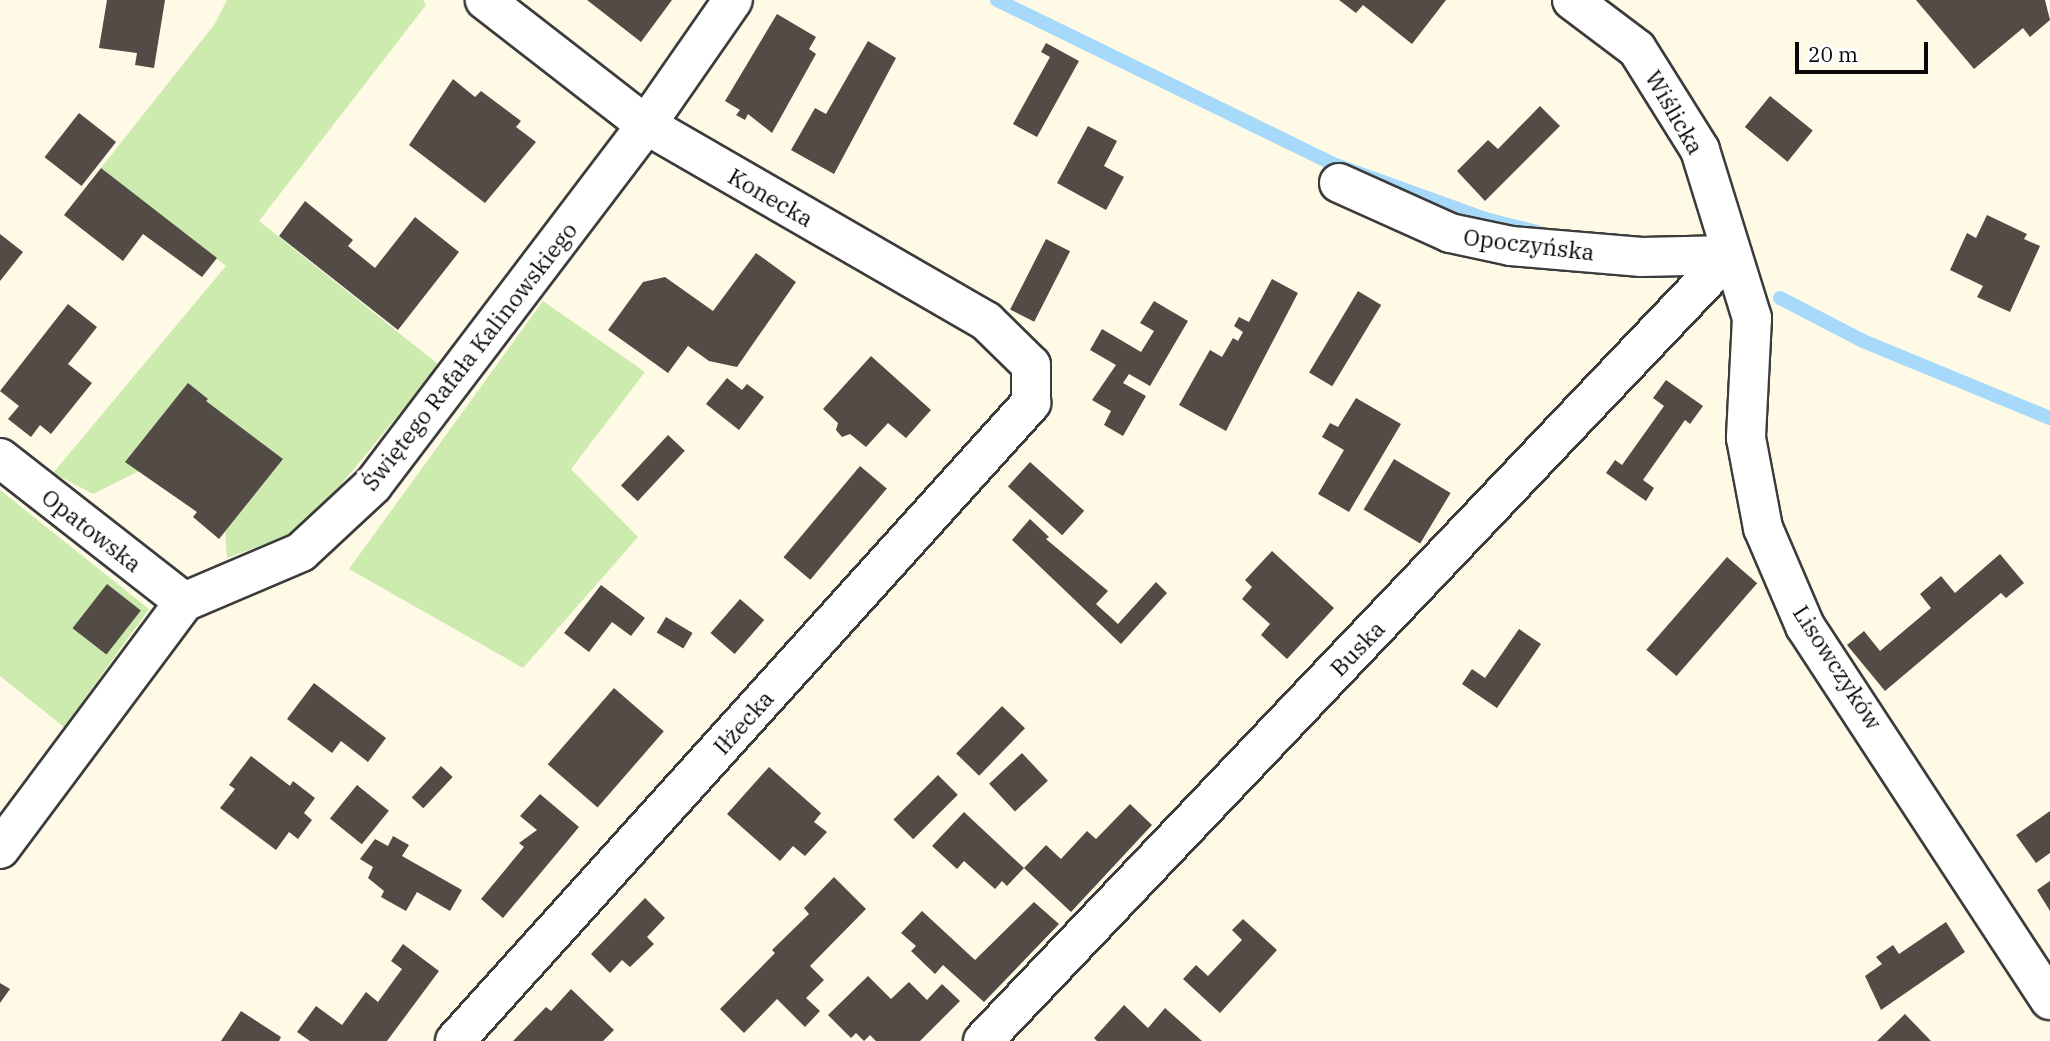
<!DOCTYPE html>
<meta charset="utf-8">
<style>
body{margin:0}
#map{position:relative;width:2050px;height:1041px;overflow:hidden;background:#fffae6;font-family:"IBM Plex Serif",serif}
div>[style]{position:absolute}
[style*='--x']{left:calc(var(--x)*1px);top:calc(var(--y)*1px);width:calc(var(--w)*1px);rotate:calc(var(--a)*1deg)}
.green>*{inset:0;background:#cdebae}
.stream>*{height:14px;margin:-7px;padding:0 7px;transform-origin:7px;border-radius:7px;background:#a7dafa}
.building>*{inset:0;background:#534b45;transform-origin:0 0}
.roads{filter:drop-shadow(2px 0 #3c3c3c) drop-shadow(-2px 0 #3c3c3c) drop-shadow(0 2px #3c3c3c) drop-shadow(0 -2px #3c3c3c)}
.street>*{height:38px;margin:-19px;padding:0 19px;transform-origin:19px;border-radius:19px;background:#fff}
span{translate:-50% -50%;white-space:nowrap;text-align:center;line-height:1.15;-webkit-text-stroke:7px #fff;paint-order:stroke}
.street-label{font-size:23px;color:#090909}
.scale{position:absolute;left:1795px;top:42px;width:133px;height:32px;box-sizing:border-box;border:4px solid #090909;border-top:0;padding-left:9px;font-size:21px;line-height:24px;white-space:nowrap;color:#090909;-webkit-text-stroke:5px #fff;paint-order:stroke}
</style>
<div id="map">
<div class="green">
<div style="clip-path:polygon(227px 0,423px 0,426px 5px,259px 221px,439px 365px,304px 530px,227px 558px,223px 502px,161px 460px,93px 494px,53px 473px,226px 266px,101px 168px,214px 25px)"></div>
<div style="clip-path:polygon(543px 301px,645px 372px,571px 469px,638px 537px,523px 668px,349px 569px)"></div>
<div style="clip-path:polygon(0 490px,149px 609px,64px 727px,0 676px)"></div>
</div>
<div class="stream">
<div style="--x:997;--y:0;--w:377;--a:26"></div>
<div style="--x:1336;--y:165;--w:163;--a:19.8"></div>
<div style="--x:1489;--y:220;--w:50;--a:13.8"></div>
<div style="--x:1780;--y:298;--w:93;--a:27.4"></div>
<div style="--x:1863;--y:341;--w:202;--a:22.4"></div>
</div>
<div class="building">
<div style="clip-path:polygon(107px 0,165px 0,154px 68px,135px 65px,137px 53px,99px 48px)"></div>
<div style="clip-path:polygon(587px 0,672px 0,641px 42px)"></div>
<div style="clip-path:polygon(1339px 0,1446px 0,1412px 44px,1363px 5px,1356px 13px)"></div>
<div style="clip-path:polygon(1916px 0,2045px 0,2050px 20px,2030px 37px,2023px 28px,1974px 69px)"></div>
<div style="clip-path:polygon(777px 14px,816px 37px,809px 49px,816px 54px,772px 133px,748px 114px,745px 120px,736px 115px,740px 110px,725px 101px)"></div>
<div style="clip-path:polygon(868px 41px,896px 58px,834px 174px,791px 150px,815px 108px,826px 114px)"></div>
<div style="clip-path:polygon(1046px 43px,1079px 61px,1037px 137px,1013px 124px,1050px 57px,1041px 52px)"></div>
<div style="clip-path:polygon(453px 79px,475px 97px,481px 91px,521px 121px,516px 127px,536px 142px,485px 203px,409px 145px)"></div>
<div style="left:1770px;top:96px;width:55px;height:40px;rotate:39deg"></div>
<div style="clip-path:polygon(1540px 106px,1560px 126px,1485px 201px,1457px 171px,1488px 140px,1498px 149px)"></div>
<div style="left:79px;top:113px;width:47px;height:56px;rotate:38deg"></div>
<div style="clip-path:polygon(1088px 126px,1117px 141px,1104px 166px,1124px 177px,1106px 210px,1057px 183px)"></div>
<div style="clip-path:polygon(101px 168px,217px 258px,202px 277px,143px 234px,123px 261px,64px 215px)"></div>
<div style="clip-path:polygon(305px 201px,353px 240px,348px 246px,375px 268px,415px 217px,459px 252px,398px 330px,279px 236px)"></div>
<div style="clip-path:polygon(1987px 215px,2027px 234px,2024px 239px,2040px 246px,2010px 312px,1977px 297px,1983px 286px,1950px 270px,1967px 233px,1976px 238px)"></div>
<div style="clip-path:polygon(0 234px,23px 252px,0 281px)"></div>
<div style="left:1046px;top:239px;width:27px;height:79px;rotate:27deg"></div>
<div style="clip-path:polygon(756px 253px,796px 282px,737px 367px,709px 361px,688px 346px,668px 373px,608px 330px,643px 282px,665px 277px,713px 311px)"></div>
<div style="clip-path:polygon(1272px 279px,1298px 293px,1226px 431px,1179px 405px,1210px 350px,1222px 357px,1233px 338px,1238px 341px,1243px 332px,1234px 326px,1239px 317px,1249px 322px)"></div>
<div style="left:1358px;top:291px;width:27px;height:95px;rotate:31deg"></div>
<div style="clip-path:polygon(1154px 301px,1188px 321px,1150px 386px,1129px 374px,1123px 383px,1146px 396px,1123px 436px,1104px 425px,1111px 411px,1092px 400px,1116px 365px,1090px 350px,1102px 329px,1141px 352px,1154px 331px,1140px 323px)"></div>
<div style="clip-path:polygon(68px 304px,97px 327px,68px 364px,92px 383px,51px 434px,40px 425px,31px 437px,8px 419px,19px 406px,0 391px)"></div>
<div style="clip-path:polygon(871px 356px,931px 410px,906px 438px,888px 423px,866px 447px,850px 434px,842px 437px,836px 430px,838px 423px,823px 409px)"></div>
<div style="clip-path:polygon(727px 378px,742px 390px,747px 384px,764px 397px,739px 430px,706px 404px)"></div>
<div style="clip-path:polygon(1666px 380px,1703px 406px,1690px 424px,1685px 420px,1643px 480px,1654px 488px,1646px 501px,1606px 473px,1615px 460px,1622px 465px,1664px 406px,1653px 398px)"></div>
<div style="clip-path:polygon(188px 383px,208px 399px,206px 401px,283px 459px,219px 539px,193px 517px,197px 512px,125px 462px)"></div>
<div style="clip-path:polygon(1356px 398px,1401px 424px,1349px 512px,1318px 494px,1344px 450px,1322px 437px,1330px 423px,1338px 427px)"></div>
<div style="left:668px;top:435px;width:23px;height:69px;rotate:43deg"></div>
<div style="left:1394px;top:459px;width:66px;height:59px;rotate:31deg"></div>
<div style="left:1030px;top:462px;width:73px;height:33px;rotate:42deg"></div>
<div style="left:860px;top:466px;width:35px;height:119px;rotate:40deg"></div>
<div style="clip-path:polygon(1030px 519px,1049px 537px,1046px 539px,1108px 591px,1096px 604px,1118px 624px,1156px 582px,1167px 593px,1121px 644px,1012px 540px)"></div>
<div style="clip-path:polygon(1272px 551px,1334px 608px,1287px 659px,1261px 635px,1270px 624px,1242px 599px,1252px 587px,1245px 580px)"></div>
<div style="clip-path:polygon(2000px 554px,2024px 583px,2006px 598px,2001px 593px,1885px 691px,1847px 645px,1864px 631px,1880px 651px,1931px 608px,1920px 594px,1941px 576px,1955px 593px)"></div>
<div style="left:1727px;top:557px;width:40px;height:123px;rotate:41deg"></div>
<div style="left:107px;top:584px;width:43px;height:56px;rotate:38deg"></div>
<div style="clip-path:polygon(601px 585px,645px 618px,631px 636px,612px 622px,589px 652px,564px 633px)"></div>
<div style="left:740px;top:599px;width:32px;height:45px;rotate:41deg"></div>
<div style="left:666px;top:617px;width:31px;height:18px;rotate:31deg"></div>
<div style="clip-path:polygon(1519px 629px,1541px 644px,1497px 708px,1462px 684px,1472px 669px,1485px 678px)"></div>
<div style="clip-path:polygon(314px 683px,386px 738px,368px 762px,341px 741px,332px 753px,287px 719px)"></div>
<div style="left:614px;top:688px;width:66px;height:101px;rotate:41deg"></div>
<div style="left:1002px;top:706px;width:32px;height:66px;rotate:44deg"></div>
<div style="left:1022px;top:753px;width:38px;height:45px;rotate:47deg"></div>
<div style="clip-path:polygon(251px 756px,290px 786px,293px 781px,315px 798px,304px 813px,312px 820px,298px 839px,289px 832px,276px 850px,220px 808px,235px 789px,229px 785px)"></div>
<div style="left:441px;top:766px;width:16px;height:43px;rotate:43deg"></div>
<div style="clip-path:polygon(769px 767px,821px 813px,814px 822px,827px 832px,805px 856px,793px 846px,780px 861px,727px 814px)"></div>
<div style="left:938px;top:775px;width:28px;height:63px;rotate:45deg"></div>
<div style="left:357px;top:785px;width:41px;height:43px;rotate:39deg"></div>
<div style="clip-path:polygon(540px 794px,579px 827px,503px 918px,481px 899px,524px 847px,519px 843px,537px 830px,520px 816px)"></div>
<div style="clip-path:polygon(1130px 804px,1152px 825px,1071px 912px,1024px 868px,1007px 886px,1002px 881px,995px 889px,964px 861px,957px 869px,932px 846px,964px 812px,1024px 868px,1046px 845px,1061px 859px,1087px 831px,1096px 839px)"></div>
<div style="clip-path:polygon(2050px 811px,2050px 853px,2036px 863px,2016px 835px)"></div>
<div style="clip-path:polygon(393px 836px,409px 845px,402px 856px,462px 890px,450px 911px,417px 892px,406px 911px,381px 897px,384px 891px,368px 878px,373px 867px,360px 859px,375px 839px,388px 846px)"></div>
<div style="clip-path:polygon(834px 877px,866px 909px,810px 966px,824px 980px,806px 998px,820px 1011px,805px 1027px,777px 999px,744px 1033px,720px 1009px,775px 953px,772px 950px,809px 914px,804px 908px)"></div>
<div style="clip-path:polygon(2050px 881px,2050px 911px,2037px 890px)"></div>
<div style="clip-path:polygon(645px 898px,665px 918px,647px 937px,654px 944px,630px 967px,622px 960px,610px 973px,591px 954px)"></div>
<div style="clip-path:polygon(1034px 902px,1059px 924px,984px 1002px,943px 965px,935px 974px,911px 951px,916px 946px,901px 933px,922px 911px,975px 960px)"></div>
<div style="clip-path:polygon(1243px 919px,1277px 950px,1220px 1013px,1183px 979px,1196px 965px,1208px 976px,1242px 940px,1232px 930px)"></div>
<div style="clip-path:polygon(1946px 922px,1965px 952px,1881px 1010px,1865px 976px,1882px 964px,1876px 957px,1893px 945px,1899px 954px)"></div>
<div style="clip-path:polygon(403px 944px,439px 971px,387px 1041px,310px 1041px,297px 1032px,316px 1006px,342px 1025px,366px 992px,378px 1002px,402px 969px,391px 961px)"></div>
<div style="clip-path:polygon(868px 976px,891px 999px,909px 982px,927px 1000px,942px 984px,960px 1001px,920px 1041px,876px 1041px,870px 1035px,864px 1041px,856px 1033px,851px 1038px,828px 1015px)"></div>
<div style="clip-path:polygon(0 983px,10px 989px,0 1003px)"></div>
<div style="clip-path:polygon(571px 989px,614px 1030px,603px 1041px,513px 1041px,546px 1007px,551px 1011px)"></div>
<div style="clip-path:polygon(1124px 1005px,1148px 1028px,1165px 1008px,1202px 1041px,1097px 1041px,1094px 1038px)"></div>
<div style="clip-path:polygon(241px 1011px,281px 1037px,279px 1041px,221px 1041px)"></div>
<div style="clip-path:polygon(1905px 1014px,1931px 1041px,1877px 1041px)"></div>
</div>
<div class="roads">
<div class="street">
<div style="--x:1572;--y:0;--w:81;--a:37"></div>
<div style="--x:1637;--y:49;--w:119;--a:58"></div>
<div style="--x:1700;--y:150;--w:176;--a:72.8"></div>
<div style="--x:1752;--y:318;--w:120;--a:92.9"></div>
<div style="--x:1746;--y:438;--w:92;--a:79.3"></div>
<div style="--x:1763;--y:528;--w:107;--a:66.8"></div>
<div style="--x:1805;--y:626;--w:447;--a:56.8"></div>
<div style="--x:1339;--y:183;--w:122;--a:24.2"></div>
<div style="--x:1450;--y:233;--w:62;--a:12"></div>
<div style="--x:1511;--y:246;--w:131;--a:4.8"></div>
<div style="--x:1642;--y:257;--w:88;--a:-1.3"></div>
<div style="--x:0;--y:458;--w:234;--a:38"></div>
<div style="--x:0;--y:849;--w:308;--a:-53.3"></div>
<div style="--x:184;--y:602;--w:127;--a:-23.1"></div>
<div style="--x:301;--y:552;--w:98;--a:-42.9"></div>
<div style="--x:373;--y:485;--w:452;--a:-52.8"></div>
<div style="--x:646;--y:125;--w:152;--a:-55.2"></div>
<div style="--x:455;--y:1041;--w:860;--a:-47.92"></div>
<div style="--x:1031;--y:403;--w:38;--a:-90"></div>
<div style="--x:1031;--y:365;--w:63;--a:-135.6"></div>
<div style="--x:986;--y:321;--w:392;--a:-150"></div>
<div style="--x:646;--y:125;--w:204;--a:-142.2"></div>
<div style="--x:983;--y:1041;--w:1084;--a:-46.46"></div>
</div>
</div>
<div class="street-label">
<span style="left:1675px;top:112px;rotate:60deg">Wiślicka</span>
<span style="left:771px;top:197px;rotate:30deg">Konecka</span>
<span style="left:1529px;top:244px;rotate:7deg">Opoczyńska</span>
<span style="left:469px;top:356px;rotate:-52deg">Świętego Rafała Kalinowskiego</span>
<span style="left:92px;top:530px;rotate:38deg">Opatowska</span>
<span style="left:1357px;top:648px;rotate:-46deg">Buska</span>
<span style="left:1838px;top:667px;rotate:57deg">Lisowczyków</span>
<span style="left:743px;top:722px;rotate:-48deg">Iłżecka</span>
</div>
<div class="scale">20 m</div>
</div>
